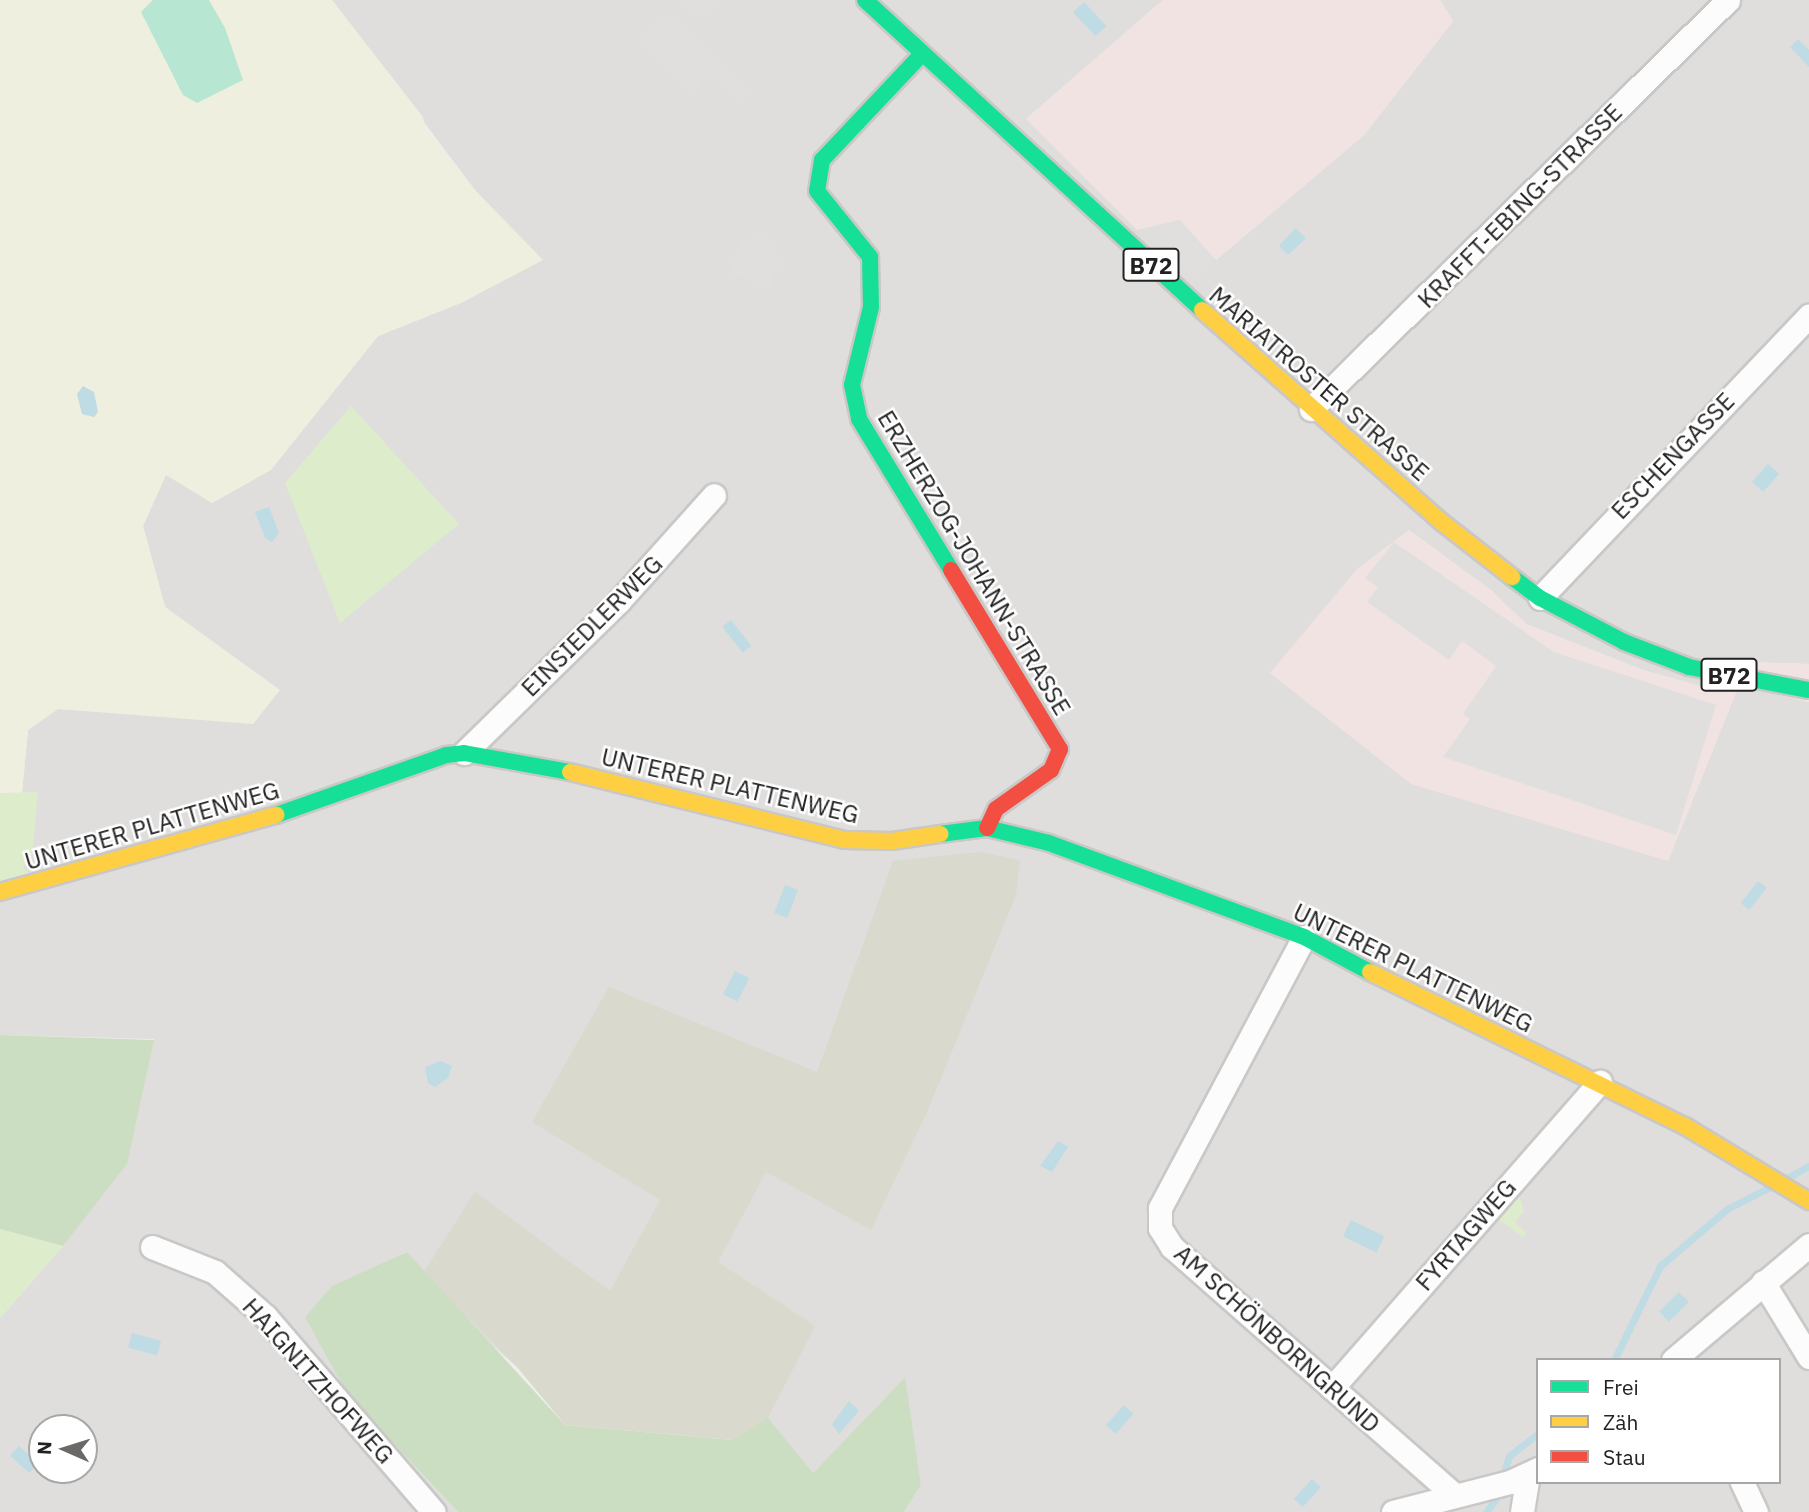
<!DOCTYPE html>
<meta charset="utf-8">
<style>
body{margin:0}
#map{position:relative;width:1809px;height:1512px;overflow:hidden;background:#f0eeeb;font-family:"IBM Plex Sans",sans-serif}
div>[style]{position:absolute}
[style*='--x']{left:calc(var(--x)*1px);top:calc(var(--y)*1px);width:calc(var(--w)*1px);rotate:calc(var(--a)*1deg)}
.residential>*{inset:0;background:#dfdedc}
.commercial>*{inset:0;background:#f1e3e1}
.construction>*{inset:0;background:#d9d9cd}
.farmland>*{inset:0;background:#efefdf}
.grass>*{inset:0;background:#ddeccb}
.forest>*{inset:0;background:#cbdec1}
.pitch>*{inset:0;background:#b7e6d2}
.parking>*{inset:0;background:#e0dfde}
.water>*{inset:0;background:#bfdbe3;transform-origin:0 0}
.stream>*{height:7px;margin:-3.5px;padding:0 3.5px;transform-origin:3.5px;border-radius:3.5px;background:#bfdbe3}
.roads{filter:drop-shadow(2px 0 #c9c8c7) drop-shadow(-2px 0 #c9c8c7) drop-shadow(0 2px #c9c8c7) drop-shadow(0 -2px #c9c8c7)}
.street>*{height:23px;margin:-11.5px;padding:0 11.5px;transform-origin:11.5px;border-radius:11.5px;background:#fdfcfc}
.fast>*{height:16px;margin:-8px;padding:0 8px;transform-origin:8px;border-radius:8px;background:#16e098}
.slow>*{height:16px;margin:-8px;padding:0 8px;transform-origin:8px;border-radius:8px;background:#ffcf43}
.jam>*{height:16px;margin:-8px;padding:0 8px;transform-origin:8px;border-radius:8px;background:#f24e42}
span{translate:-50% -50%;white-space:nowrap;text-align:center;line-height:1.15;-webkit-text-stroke:5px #fff;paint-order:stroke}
.shield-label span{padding:2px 5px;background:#fff;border:2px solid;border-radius:5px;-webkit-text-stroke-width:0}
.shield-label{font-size:23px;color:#222;font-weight:700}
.street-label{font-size:24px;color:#222}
.legend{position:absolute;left:1536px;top:1358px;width:245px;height:126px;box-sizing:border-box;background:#fff;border:2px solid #a7a7a7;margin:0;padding:9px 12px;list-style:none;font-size:21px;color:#222}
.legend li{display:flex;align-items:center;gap:14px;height:35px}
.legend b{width:35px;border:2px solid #a7a7a7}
.north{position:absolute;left:28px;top:1414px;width:70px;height:70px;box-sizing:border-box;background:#fff;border:2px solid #a7a7a7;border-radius:50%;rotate:273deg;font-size:19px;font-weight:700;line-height:28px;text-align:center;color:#222}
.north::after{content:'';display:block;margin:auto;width:24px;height:32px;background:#6a6968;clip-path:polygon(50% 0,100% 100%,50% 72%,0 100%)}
</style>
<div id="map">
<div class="residential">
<div style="clip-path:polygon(evenodd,332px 0,1163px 0,1026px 119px,1180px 220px,1216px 260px,1364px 135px,1453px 21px,1440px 0,1809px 0,1809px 664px,1743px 662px,1707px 688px,1643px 670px,1526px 624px,1492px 591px,1409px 530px,1668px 861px,1739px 685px,1809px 702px,1809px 1512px,904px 1512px,921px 1485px,904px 1378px,813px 1473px,734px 1440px,517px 1367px,478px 1333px,406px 1252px,380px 1267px,348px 1395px,458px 1512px,0 1512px,0 1318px,63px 1246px,154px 1039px,0 1035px,0 793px,22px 792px,28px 729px,58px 709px,114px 712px,279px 690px,165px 607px,143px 526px,166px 474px,212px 503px,270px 470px,378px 336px,463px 302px,475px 190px,332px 0,1538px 1360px,1779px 1360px,1779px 1482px,1538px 1482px,1538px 1360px,332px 0,42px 1428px,84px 1428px,84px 1470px,42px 1470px,42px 1428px)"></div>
</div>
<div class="commercial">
<div style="clip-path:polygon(1163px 0,1440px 0,1453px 21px,1364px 135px,1216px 260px,1180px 220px,1137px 230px,1026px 119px)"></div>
<div style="clip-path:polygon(1409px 530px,1492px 591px,1526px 624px,1643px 670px,1707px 688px,1743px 662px,1809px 664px,1809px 702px,1739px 685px,1668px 861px,1411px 784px,1270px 673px,1357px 569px)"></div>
</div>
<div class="construction">
<div style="clip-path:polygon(980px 852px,1020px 860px,1016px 895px,928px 1110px,871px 1230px,766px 1172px,718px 1262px,815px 1326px,768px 1418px,734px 1440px,565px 1425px,517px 1367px,423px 1273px,475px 1192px,610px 1291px,660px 1200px,532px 1122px,609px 987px,817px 1072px,893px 861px)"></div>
</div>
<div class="farmland">
<div style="clip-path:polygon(0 0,332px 0,423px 117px,426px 129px,475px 190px,543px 260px,463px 302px,378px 336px,271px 470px,212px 503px,166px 475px,143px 526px,165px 607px,280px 690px,253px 724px,58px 709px,28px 730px,22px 793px,0 793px)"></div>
</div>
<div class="grass">
<div style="clip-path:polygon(351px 406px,459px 524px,340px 623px,285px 483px)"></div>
<div style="clip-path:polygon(38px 792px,32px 856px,23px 867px,33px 877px,0 887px,0 793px)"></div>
<div style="clip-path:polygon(1518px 1192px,1524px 1211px,1515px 1222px,1526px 1233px,1523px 1237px,1495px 1217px)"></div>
<div style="clip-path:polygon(0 1229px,63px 1246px,0 1318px)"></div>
</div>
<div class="forest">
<div style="clip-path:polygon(0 1035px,154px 1040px,127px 1164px,63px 1246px,0 1229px)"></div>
<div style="clip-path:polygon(407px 1252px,565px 1425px,733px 1440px,768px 1418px,813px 1473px,905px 1377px,921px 1485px,904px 1512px,458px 1512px,348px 1395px,305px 1317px,332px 1286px)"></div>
</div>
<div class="pitch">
<div style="clip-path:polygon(153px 0,209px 0,225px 28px,243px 80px,197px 103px,183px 95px,141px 12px)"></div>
</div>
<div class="parking">
<div style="clip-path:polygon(682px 0,722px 0,702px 16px)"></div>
<div style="clip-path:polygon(669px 14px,748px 93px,741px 101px,711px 72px,693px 92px,638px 39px)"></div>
<div style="clip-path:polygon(1180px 220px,1216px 260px,1196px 275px,1157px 240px)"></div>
<div style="clip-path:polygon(761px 238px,773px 243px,778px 265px,769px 289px,730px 272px,742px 241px)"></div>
<div style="clip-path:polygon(1394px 542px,1554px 652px,1716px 705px,1676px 835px,1443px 757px,1470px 719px,1463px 714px,1496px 666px,1462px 641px,1449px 660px,1367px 602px,1378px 587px,1365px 578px)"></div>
</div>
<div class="water">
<div style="left:1084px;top:2px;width:33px;height:15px;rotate:47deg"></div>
<div style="clip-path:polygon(1798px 39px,1809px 50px,1809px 67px,1790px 47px)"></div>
<div style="clip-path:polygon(1295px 228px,1306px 238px,1288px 255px,1279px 246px)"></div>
<div style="clip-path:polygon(83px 386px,94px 392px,98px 412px,94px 417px,82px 414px,77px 394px)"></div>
<div style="left:1768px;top:464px;width:15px;height:24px;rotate:42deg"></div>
<div style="clip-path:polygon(269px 507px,279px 533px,272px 542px,265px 538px,255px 512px)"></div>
<div style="left:731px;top:620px;width:33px;height:11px;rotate:52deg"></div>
<div style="left:1758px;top:881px;width:11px;height:28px;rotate:38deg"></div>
<div style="left:785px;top:885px;width:14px;height:30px;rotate:21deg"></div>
<div style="left:735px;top:971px;width:16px;height:26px;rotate:27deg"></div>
<div style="clip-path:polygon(441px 1061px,452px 1066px,448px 1078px,435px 1087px,428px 1083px,425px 1067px)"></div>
<div style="clip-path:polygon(1058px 1141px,1068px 1147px,1052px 1172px,1040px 1166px)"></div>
<div style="left:1351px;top:1220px;width:37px;height:18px;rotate:26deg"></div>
<div style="left:1679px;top:1292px;width:14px;height:28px;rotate:45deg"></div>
<div style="left:132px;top:1333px;width:30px;height:15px;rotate:15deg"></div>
<div style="clip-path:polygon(849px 1401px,859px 1411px,839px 1434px,832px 1424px)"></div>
<div style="left:1124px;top:1405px;width:13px;height:27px;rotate:42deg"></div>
<div style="left:19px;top:1446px;width:26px;height:13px;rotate:43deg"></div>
<div style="left:1312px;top:1479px;width:12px;height:27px;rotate:42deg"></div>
</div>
<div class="stream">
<div style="--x:1787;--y:1178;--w:25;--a:-29"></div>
<div style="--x:1614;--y:1360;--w:105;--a:-63.9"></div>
<div style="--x:1660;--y:1266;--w:88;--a:-40.4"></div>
<div style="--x:1727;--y:1209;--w:48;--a:-27.1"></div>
<div style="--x:1486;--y:1512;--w:15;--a:-53"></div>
<div style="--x:1495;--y:1500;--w:46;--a:-72.3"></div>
<div style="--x:1509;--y:1456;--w:37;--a:-38"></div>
</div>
<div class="roads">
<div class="street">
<div style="--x:1311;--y:409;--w:584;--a:-44.45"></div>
<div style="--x:1540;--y:598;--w:390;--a:-46.4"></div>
<div style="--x:464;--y:753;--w:217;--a:-44.4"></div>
<div style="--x:619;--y:601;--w:142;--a:-48.1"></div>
<div style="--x:1304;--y:937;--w:307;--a:118"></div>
<div style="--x:1160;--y:1208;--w:20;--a:90"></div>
<div style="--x:1160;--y:1228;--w:22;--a:58"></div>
<div style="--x:1172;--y:1247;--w:376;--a:41.3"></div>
<div style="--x:152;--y:1247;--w:68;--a:21.6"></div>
<div style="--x:215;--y:1272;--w:68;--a:41.4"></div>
<div style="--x:266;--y:1317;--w:257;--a:49.3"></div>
<div style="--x:1763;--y:1282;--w:88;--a:58.5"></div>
<div style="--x:1673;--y:1360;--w:178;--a:-40.2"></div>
<div style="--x:1332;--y:1388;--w:407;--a:-48.8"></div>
<div style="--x:1742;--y:1482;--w:33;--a:65"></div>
<div style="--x:1393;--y:1512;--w:121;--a:-14.4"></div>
<div style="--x:1510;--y:1482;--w:31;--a:-25"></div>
<div style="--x:1522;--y:1512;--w:36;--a:-81"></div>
</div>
<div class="fast">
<div style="--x:865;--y:0;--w:458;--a:42.6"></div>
<div style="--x:922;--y:54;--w:146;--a:133.3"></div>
<div style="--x:822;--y:160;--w:31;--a:99"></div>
<div style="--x:817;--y:191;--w:85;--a:51.2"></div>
<div style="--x:870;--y:257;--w:50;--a:88.9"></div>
<div style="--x:871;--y:307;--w:80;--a:103.7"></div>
<div style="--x:852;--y:385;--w:35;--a:78"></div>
<div style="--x:859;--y:419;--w:177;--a:58.6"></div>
<div style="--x:1512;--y:577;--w:35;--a:37"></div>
<div style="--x:1540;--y:598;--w:95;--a:27.6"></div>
<div style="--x:1624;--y:642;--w:70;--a:21"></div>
<div style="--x:1689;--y:667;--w:122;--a:10.9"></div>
<div style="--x:276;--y:815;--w:180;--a:-19.4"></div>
<div style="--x:446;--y:755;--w:18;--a:-6"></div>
<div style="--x:464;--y:753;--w:108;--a:10.2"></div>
<div style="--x:940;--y:834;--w:47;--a:-7.3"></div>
<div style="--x:987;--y:828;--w:64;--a:13.6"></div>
<div style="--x:1049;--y:843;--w:272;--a:20.2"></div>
<div style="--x:1304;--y:937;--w:75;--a:27.9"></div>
</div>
<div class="slow">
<div style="--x:1202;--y:310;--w:322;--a:41.5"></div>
<div style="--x:1443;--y:523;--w:88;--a:38"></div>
<div style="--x:570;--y:772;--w:282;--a:13.9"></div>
<div style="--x:844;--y:840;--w:48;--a:1.2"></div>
<div style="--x:892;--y:841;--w:49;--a:-8.3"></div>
<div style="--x:0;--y:892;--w:287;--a:-15.6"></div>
<div style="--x:1370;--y:972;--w:351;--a:26.1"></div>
<div style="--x:1685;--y:1126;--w:145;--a:31.2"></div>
</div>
<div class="jam">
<div style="--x:951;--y:570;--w:210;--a:58.7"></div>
<div style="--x:1060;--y:749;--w:23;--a:113"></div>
<div style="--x:1051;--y:770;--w:67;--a:144.7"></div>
<div style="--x:996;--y:809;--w:21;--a:115"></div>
</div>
</div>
<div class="shield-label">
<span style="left:1151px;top:265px">B72</span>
<span style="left:1729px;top:675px">B72</span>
</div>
<div class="street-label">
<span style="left:1520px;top:206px;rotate:-45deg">KRAFFT-EBING-STRASSE</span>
<span style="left:1319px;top:384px;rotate:41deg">MARIATROSTER STRASSE</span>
<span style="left:1673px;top:456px;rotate:-46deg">ESCHENGASSE</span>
<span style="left:974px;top:563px;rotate:59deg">ERZHERZOG-JOHANN-STRASSE</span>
<span style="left:592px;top:626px;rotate:-45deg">EINSIEDLERWEG</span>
<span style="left:730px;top:786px;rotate:13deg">UNTERER PLATTENWEG</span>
<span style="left:152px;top:826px;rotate:-16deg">UNTERER PLATTENWEG</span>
<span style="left:1413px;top:968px;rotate:26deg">UNTERER PLATTENWEG</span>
<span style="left:1466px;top:1235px;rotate:-49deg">FYRTAGWEG</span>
<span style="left:1277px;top:1339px;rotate:42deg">AM SCHÖNBORNGRUND</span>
<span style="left:318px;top:1381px;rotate:48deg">HAIGNITZHOFWEG</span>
</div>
<ul class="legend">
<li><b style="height:9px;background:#16e098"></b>Frei</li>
<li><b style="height:9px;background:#ffcf43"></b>Zäh</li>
<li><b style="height:9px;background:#f24e42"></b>Stau</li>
</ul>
<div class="north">N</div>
</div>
